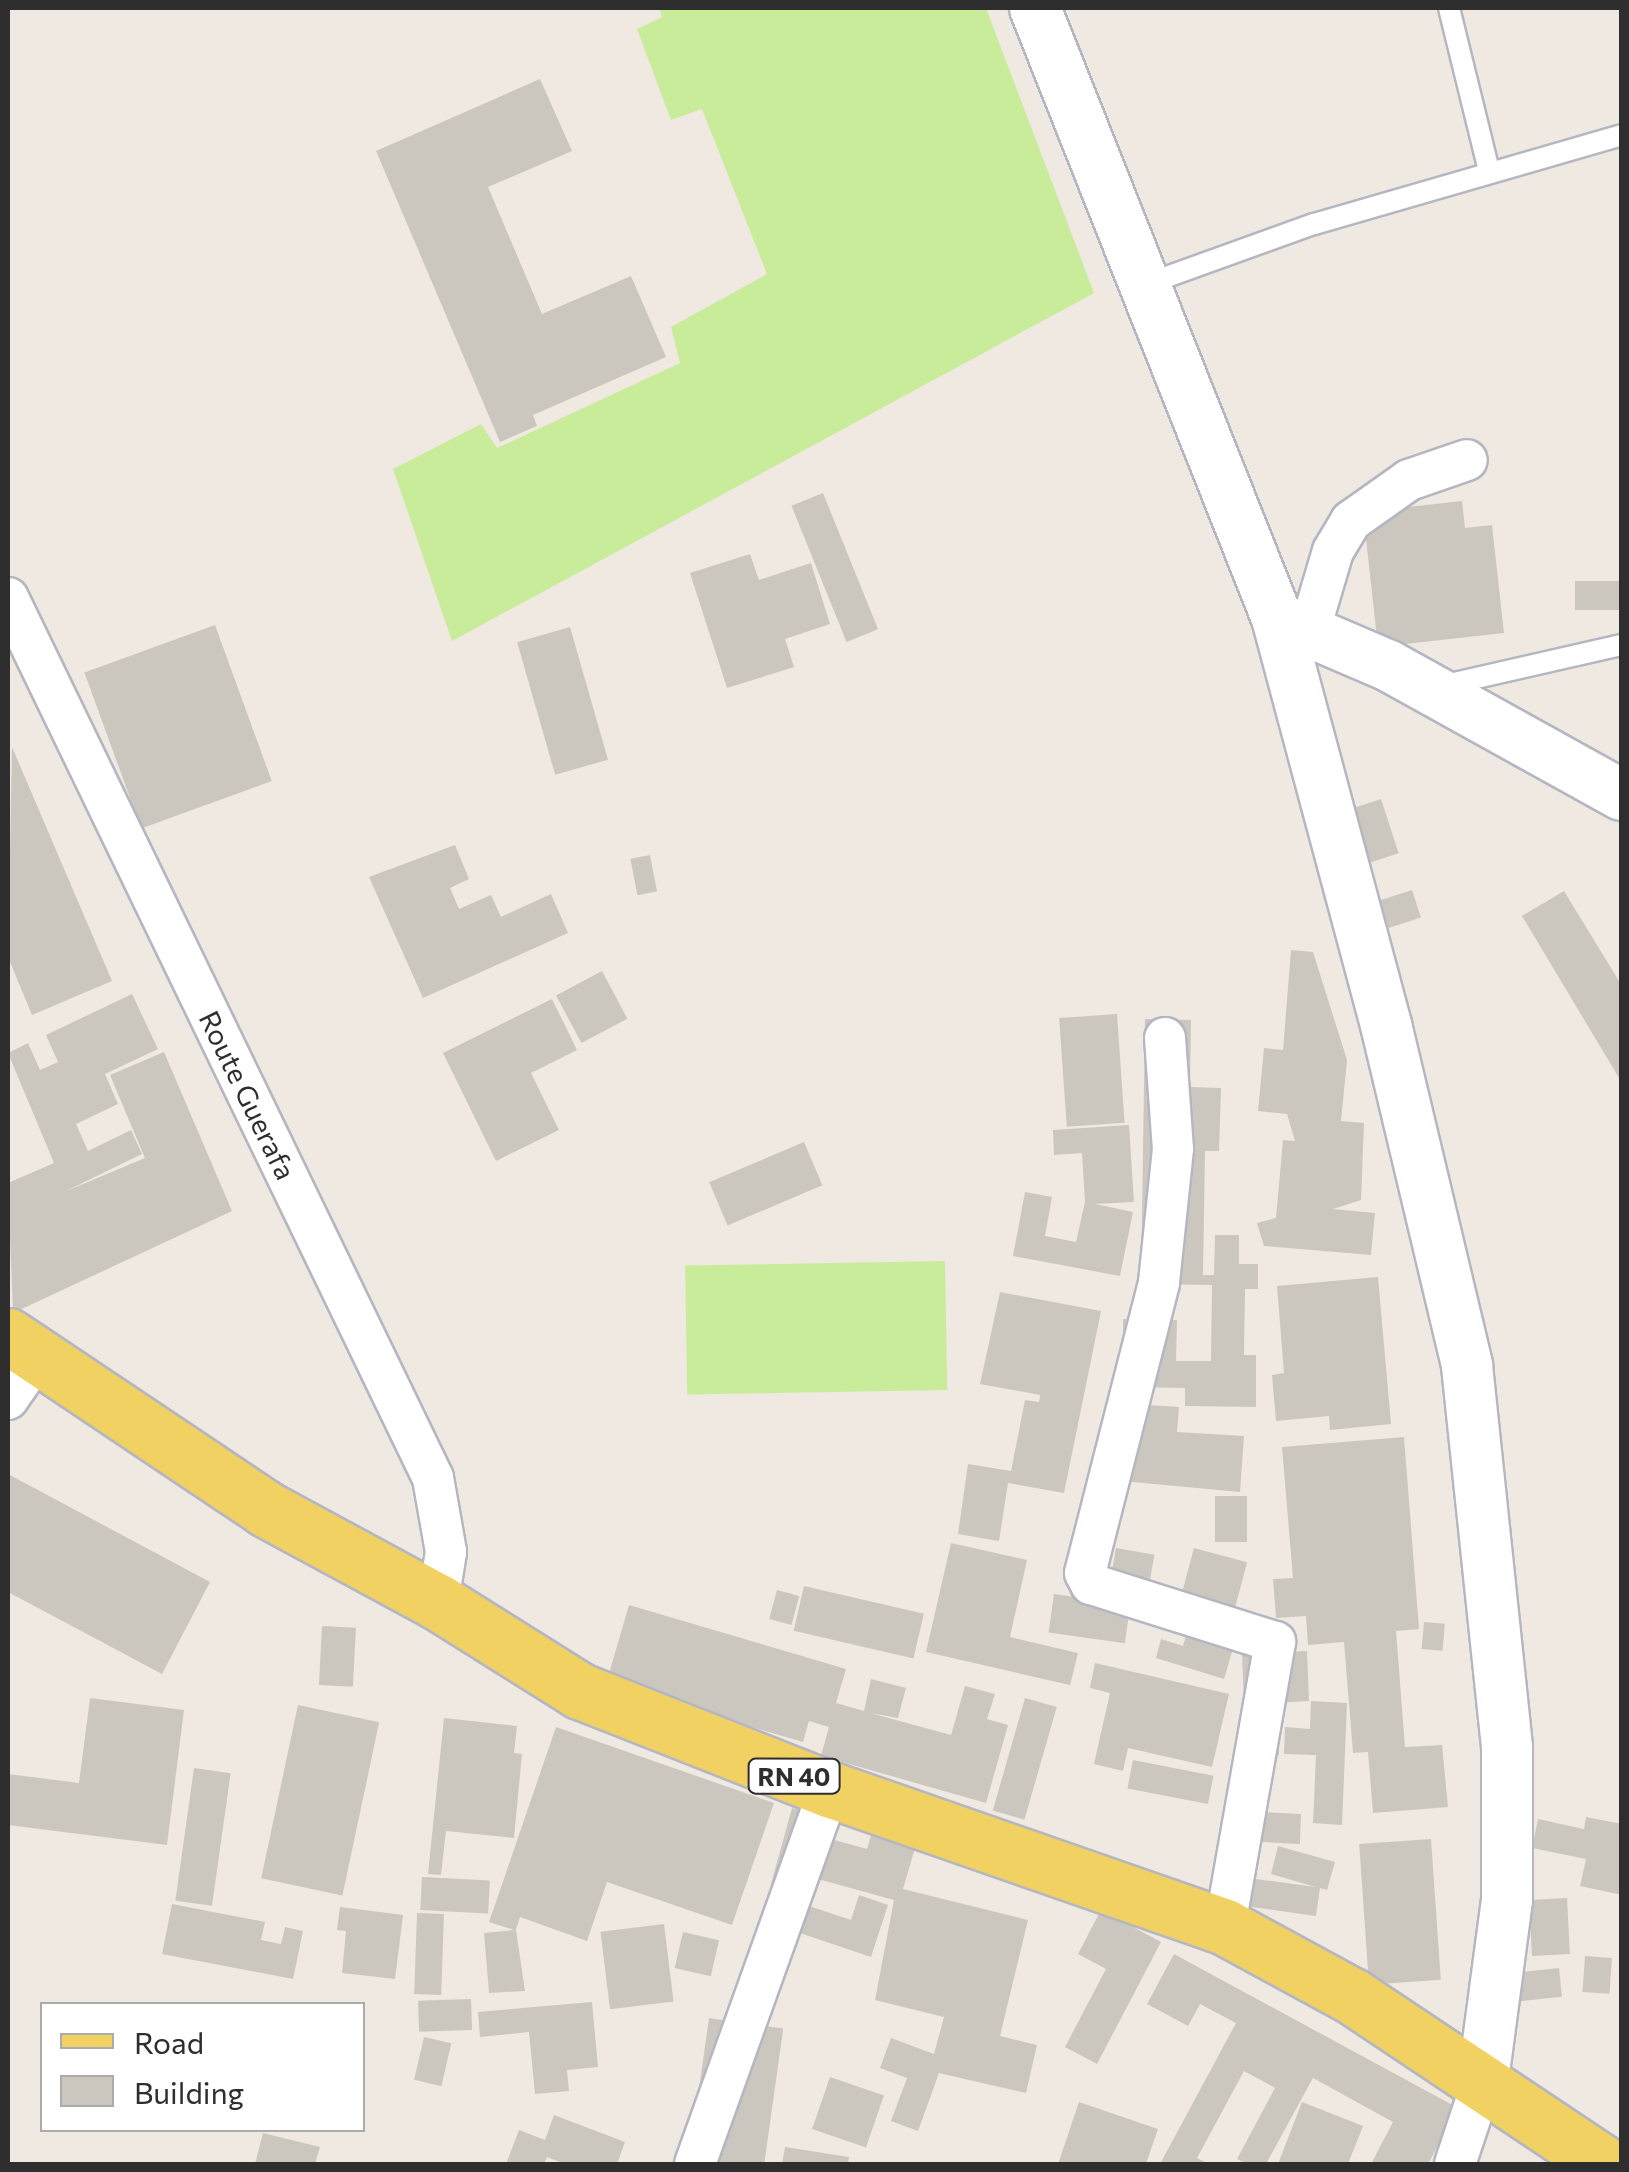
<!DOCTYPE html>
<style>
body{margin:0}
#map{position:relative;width:1629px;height:2172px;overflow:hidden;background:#efe9e1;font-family:Commissioner,sans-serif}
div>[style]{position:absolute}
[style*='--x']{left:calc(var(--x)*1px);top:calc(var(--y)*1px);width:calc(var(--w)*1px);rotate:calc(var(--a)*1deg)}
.pitch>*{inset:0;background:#c9ec9a;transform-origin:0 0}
.building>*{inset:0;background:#cbc7bf;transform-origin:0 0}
.roads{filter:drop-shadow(2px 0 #b4b7c1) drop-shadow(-2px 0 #b4b7c1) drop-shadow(0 2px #b4b7c1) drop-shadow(0 -2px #b4b7c1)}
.service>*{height:20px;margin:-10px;padding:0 10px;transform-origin:10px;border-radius:10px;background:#fff}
.minor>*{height:40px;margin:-20px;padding:0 20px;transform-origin:20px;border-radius:20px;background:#fff}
.tertiary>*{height:50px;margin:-25px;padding:0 25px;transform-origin:25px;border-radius:25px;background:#fff}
.primary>*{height:55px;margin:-27.5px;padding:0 27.5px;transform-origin:27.5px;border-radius:27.5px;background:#f2d163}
span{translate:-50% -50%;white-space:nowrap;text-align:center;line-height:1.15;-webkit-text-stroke:9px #fff;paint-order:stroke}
.shield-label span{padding:2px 8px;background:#fff;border:2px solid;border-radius:8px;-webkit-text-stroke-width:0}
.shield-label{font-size:25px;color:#2e2e2e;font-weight:700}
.street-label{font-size:28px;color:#2e2e2e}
.frame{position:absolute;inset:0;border:10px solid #2e2e2e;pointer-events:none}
.legend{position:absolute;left:40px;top:2002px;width:325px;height:130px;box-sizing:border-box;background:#fff;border:2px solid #ababab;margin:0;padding:12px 18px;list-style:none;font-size:30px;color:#2e2e2e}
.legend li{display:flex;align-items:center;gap:20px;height:50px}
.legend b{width:50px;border:2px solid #ababab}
</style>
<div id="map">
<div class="pitch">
<div style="clip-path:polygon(659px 8px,986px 8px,1094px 293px,452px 641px,393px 469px,481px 424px,497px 448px,680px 363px,671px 327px,767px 274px,702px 109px,671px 120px,637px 29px,662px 17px)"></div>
<div style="left:945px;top:1261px;width:129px;height:260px;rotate:89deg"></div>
</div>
<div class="building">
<div style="clip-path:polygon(540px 79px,572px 151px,488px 187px,542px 314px,631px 276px,666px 357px,533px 415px,537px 426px,500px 442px,376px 151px)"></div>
<div style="left:823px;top:493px;width:147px;height:34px;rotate:68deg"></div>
<div style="clip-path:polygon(1462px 501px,1465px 528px,1492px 525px,1504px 633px,1378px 647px,1363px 512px)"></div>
<div style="clip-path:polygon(750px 554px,759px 580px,811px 563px,830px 624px,785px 639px,794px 667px,727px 688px,690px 573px)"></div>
<div style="left:1622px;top:581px;width:29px;height:47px;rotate:90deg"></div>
<div style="left:215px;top:625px;width:166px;height:139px;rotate:70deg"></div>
<div style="left:570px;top:627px;width:138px;height:55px;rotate:74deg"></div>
<div style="clip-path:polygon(12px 747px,112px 981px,32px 1015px,8px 957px)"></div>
<div style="left:1381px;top:799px;width:57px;height:37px;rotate:72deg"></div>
<div style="clip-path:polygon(455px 845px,469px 879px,450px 888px,459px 909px,491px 895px,501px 917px,551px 894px,568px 933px,423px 998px,369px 877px)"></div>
<div style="left:650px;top:855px;width:37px;height:20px;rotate:79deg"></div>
<div style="left:1412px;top:890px;width:29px;height:34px;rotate:72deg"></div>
<div style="clip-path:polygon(1564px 891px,1622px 986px,1622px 1083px,1522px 916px)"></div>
<div style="clip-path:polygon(1291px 950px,1313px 952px,1347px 1060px,1341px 1121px,1364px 1123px,1361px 1200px,1333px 1209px,1375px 1213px,1371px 1255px,1264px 1246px,1257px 1223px,1276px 1218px,1283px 1140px,1295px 1141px,1287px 1114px,1258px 1111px,1264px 1048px,1283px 1050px)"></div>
<div style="left:602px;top:971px;width:54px;height:52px;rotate:62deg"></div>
<div style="clip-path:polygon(132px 994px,158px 1049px,105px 1074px,118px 1104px,76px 1124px,88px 1151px,131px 1130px,142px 1154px,64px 1192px,145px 1158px,110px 1075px,164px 1052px,232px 1211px,13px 1313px,8px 1183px,54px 1163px,8px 1053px,28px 1043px,40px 1070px,58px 1062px,46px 1035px)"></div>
<div style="clip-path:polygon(552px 999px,577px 1050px,531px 1073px,559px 1130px,496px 1161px,443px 1053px)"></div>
<div style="left:1117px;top:1014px;width:109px;height:58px;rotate:86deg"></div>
<div style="clip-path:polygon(1145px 1019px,1191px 1020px,1190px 1087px,1221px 1088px,1219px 1151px,1205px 1151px,1203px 1275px,1214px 1275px,1215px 1235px,1239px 1235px,1239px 1264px,1258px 1264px,1258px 1289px,1245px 1289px,1244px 1355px,1256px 1355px,1256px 1407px,1185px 1406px,1185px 1388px,1134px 1387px,1123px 1353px,1123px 1319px,1177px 1320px,1176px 1361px,1211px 1361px,1212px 1285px,1141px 1284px)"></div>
<div style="clip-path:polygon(1129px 1125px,1134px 1202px,1095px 1204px,1133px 1212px,1120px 1276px,1013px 1256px,1025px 1192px,1052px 1197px,1045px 1236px,1076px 1242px,1085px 1202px,1082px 1153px,1054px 1155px,1053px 1130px)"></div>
<div style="left:804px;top:1142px;width:47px;height:103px;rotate:67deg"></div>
<div style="clip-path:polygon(1378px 1277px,1391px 1424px,1330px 1430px,1329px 1416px,1276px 1421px,1272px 1375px,1284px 1373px,1277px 1286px)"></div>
<div style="clip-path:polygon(1000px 1292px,1101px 1311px,1064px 1493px,1008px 1483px,999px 1541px,958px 1534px,968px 1464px,1011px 1471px,1025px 1400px,1039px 1402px,1040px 1395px,980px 1384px)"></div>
<div style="clip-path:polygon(1116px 1403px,1179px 1407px,1177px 1432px,1244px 1436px,1240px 1492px,1111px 1480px)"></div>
<div style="clip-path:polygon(1404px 1437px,1419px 1629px,1396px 1631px,1405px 1747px,1442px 1745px,1448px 1807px,1373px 1813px,1368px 1752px,1353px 1753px,1344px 1642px,1308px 1645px,1306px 1616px,1276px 1618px,1273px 1579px,1293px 1578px,1282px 1447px)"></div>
<div style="clip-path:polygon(8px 1474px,210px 1582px,162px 1674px,8px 1592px)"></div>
<div style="left:1215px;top:1496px;width:32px;height:46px"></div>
<div style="clip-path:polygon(951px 1543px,1027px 1560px,1010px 1637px,1078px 1653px,1070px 1685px,926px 1652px)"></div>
<div style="left:1116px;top:1548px;width:39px;height:34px;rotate:10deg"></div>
<div style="left:1194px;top:1548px;width:55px;height:54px;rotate:15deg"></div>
<div style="left:804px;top:1586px;width:123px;height:46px;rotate:13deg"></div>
<div style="left:777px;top:1590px;width:23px;height:30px;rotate:15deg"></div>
<div style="left:1054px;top:1594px;width:77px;height:39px;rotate:8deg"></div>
<div style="clip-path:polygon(629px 1605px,846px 1669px,836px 1703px,864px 1711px,871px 1679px,906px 1688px,898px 1718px,870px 1713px,951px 1735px,965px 1686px,995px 1694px,987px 1719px,1008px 1725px,986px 1803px,821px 1756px,829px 1727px,809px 1721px,803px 1742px,606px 1684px)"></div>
<div style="left:1424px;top:1622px;width:21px;height:27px;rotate:5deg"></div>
<div style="left:322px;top:1626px;width:34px;height:59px;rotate:3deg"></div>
<div style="clip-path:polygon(1187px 1632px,1234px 1645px,1224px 1679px,1156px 1658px,1161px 1639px,1183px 1646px)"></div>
<div style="clip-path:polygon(1307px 1651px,1309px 1701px,1277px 1703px,1279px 1755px,1246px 1757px,1242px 1654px)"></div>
<div style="clip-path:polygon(1095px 1663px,1229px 1694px,1212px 1767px,1128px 1748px,1123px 1771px,1094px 1764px,1110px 1693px,1090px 1688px)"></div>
<div style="clip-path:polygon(90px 1698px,184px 1710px,167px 1845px,8px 1825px,8px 1774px,79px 1783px)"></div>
<div style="left:1025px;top:1698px;width:33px;height:117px;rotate:16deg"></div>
<div style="clip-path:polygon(1311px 1701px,1347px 1703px,1342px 1825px,1313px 1823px,1316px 1755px,1284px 1754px,1285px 1727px,1310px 1729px)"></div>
<div style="left:298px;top:1705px;width:83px;height:177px;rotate:12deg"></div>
<div style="clip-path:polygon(444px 1718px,517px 1726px,514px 1753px,522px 1754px,514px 1838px,446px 1831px,441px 1875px,428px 1874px)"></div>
<div style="clip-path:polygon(556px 1727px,774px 1803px,732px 1925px,607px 1882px,587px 1941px,520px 1917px,516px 1930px,525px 1991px,489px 1993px,484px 1933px,514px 1930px,489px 1922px)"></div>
<div style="left:1133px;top:1760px;width:82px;height:29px;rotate:11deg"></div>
<div style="clip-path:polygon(1233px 1762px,1268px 1769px,1260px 1812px,1301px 1814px,1300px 1844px,1261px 1842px,1256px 1879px,1316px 1887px,1271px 1874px,1278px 1846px,1335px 1862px,1327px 1890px,1320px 1888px,1316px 1916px,1216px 1902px)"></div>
<div style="left:194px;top:1768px;width:37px;height:134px;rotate:8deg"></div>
<div style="clip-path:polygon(792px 1808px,825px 1817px,820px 1836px,867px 1849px,871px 1835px,915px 1848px,903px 1889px,1028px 1920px,1000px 2036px,1037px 2045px,1026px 2093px,939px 2073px,918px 2131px,891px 2121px,907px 2078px,880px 2068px,891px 2038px,934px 2054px,944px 2017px,875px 2000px,894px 1900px,807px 1876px,802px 1893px,771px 1884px)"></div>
<div style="clip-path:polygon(1586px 1817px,1622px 1824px,1622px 1895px,1580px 1886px,1586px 1859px,1532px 1848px,1538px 1819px,1584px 1829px)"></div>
<div style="left:1431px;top:1839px;width:141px;height:72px;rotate:86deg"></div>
<div style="left:422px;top:1877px;width:68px;height:33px;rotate:3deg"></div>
<div style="clip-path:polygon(770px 1893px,851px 1920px,859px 1895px,888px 1905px,871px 1957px,761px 1920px)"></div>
<div style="left:1567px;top:1898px;width:56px;height:38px;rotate:87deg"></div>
<div style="clip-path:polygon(172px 1904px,265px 1922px,261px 1940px,281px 1944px,285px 1927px,303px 1931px,293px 1979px,162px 1954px)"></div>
<div style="clip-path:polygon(340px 1907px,403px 1915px,395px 1979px,342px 1973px,346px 1931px,337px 1930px)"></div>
<div style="clip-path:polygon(1101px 1910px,1161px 1942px,1097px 2064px,1065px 2047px,1106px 1969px,1078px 1954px)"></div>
<div style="left:417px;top:1913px;width:27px;height:81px;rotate:2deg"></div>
<div style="left:664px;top:1924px;width:78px;height:64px;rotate:83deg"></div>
<div style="left:683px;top:1932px;width:37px;height:37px;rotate:13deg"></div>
<div style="clip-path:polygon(1174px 1954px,1458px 2108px,1428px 2164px,1371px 2164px,1393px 2122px,1313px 2078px,1266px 2164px,1247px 2164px,1237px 2159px,1275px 2088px,1244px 2071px,1197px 2158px,1209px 2164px,1160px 2164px,1236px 2023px,1200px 2004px,1188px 2026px,1147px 2004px)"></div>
<div style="left:1585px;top:1956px;width:27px;height:36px;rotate:4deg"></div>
<div style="left:1559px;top:1968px;width:29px;height:51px;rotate:84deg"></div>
<div style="left:471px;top:1999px;width:31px;height:53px;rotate:88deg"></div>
<div style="clip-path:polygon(592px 2002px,598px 2067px,567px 2070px,569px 2091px,535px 2094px,529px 2032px,480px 2037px,478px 2012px)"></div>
<div style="left:709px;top:2018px;width:75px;height:148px;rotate:8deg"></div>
<div style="left:424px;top:2037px;width:28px;height:44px;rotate:13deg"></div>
<div style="left:830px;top:2077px;width:57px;height:55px;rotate:19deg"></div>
<div style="clip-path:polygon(1079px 2102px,1158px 2129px,1146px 2164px,1058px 2164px)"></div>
<div style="clip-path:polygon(1302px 2102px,1363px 2126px,1348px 2164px,1278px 2164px)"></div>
<div style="clip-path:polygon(554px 2115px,625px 2142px,617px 2164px,565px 2164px,547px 2157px,544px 2164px,506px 2164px,519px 2130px,545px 2140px)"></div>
<div style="clip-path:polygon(263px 2133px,320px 2147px,315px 2164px,255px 2164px)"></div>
<div style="clip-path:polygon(785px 2147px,849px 2157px,848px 2164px,782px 2164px)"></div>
</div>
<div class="roads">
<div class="service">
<div style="--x:1449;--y:8;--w:168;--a:76.2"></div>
<div style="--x:1147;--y:284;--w:177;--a:-19.8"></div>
<div style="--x:1314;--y:224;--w:321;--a:-16.1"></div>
<div style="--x:1441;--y:686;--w:186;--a:-12.8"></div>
</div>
<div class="minor">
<div style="--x:8;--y:598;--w:977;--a:64.22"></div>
<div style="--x:433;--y:1478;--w:75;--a:80"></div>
<div style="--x:446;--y:1552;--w:51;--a:99.1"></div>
<div style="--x:1309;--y:632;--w:84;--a:-73.5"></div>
<div style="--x:1333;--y:551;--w:35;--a:-59"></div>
<div style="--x:1351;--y:521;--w:71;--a:-35.3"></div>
<div style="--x:1409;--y:480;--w:61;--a:-19"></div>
<div style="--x:1165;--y:1038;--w:111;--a:85.9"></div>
<div style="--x:1173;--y:1149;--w:135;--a:96"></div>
<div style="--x:1159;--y:1283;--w:299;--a:104.3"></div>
<div style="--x:1085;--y:1573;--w:13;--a:61"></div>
<div style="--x:1091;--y:1584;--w:193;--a:17.5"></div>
<div style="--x:1275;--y:1642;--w:289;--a:100"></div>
<div style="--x:8;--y:1399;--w:51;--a:-55.4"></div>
<div style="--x:695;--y:2164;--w:398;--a:-70.3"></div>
<div style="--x:1455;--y:2164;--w:89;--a:-71.6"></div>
</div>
<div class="tertiary">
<div style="--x:1035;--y:8;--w:656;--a:68.36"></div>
<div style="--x:1277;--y:618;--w:425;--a:75"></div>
<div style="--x:1387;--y:1029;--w:346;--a:76.6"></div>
<div style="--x:1467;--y:1366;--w:384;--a:84"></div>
<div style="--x:1507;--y:1748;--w:152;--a:90"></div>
<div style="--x:1507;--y:1900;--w:182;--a:97.6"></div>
<div style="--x:1277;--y:618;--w:122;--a:23.2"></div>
<div style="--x:1389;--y:666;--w:266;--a:29"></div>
</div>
<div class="primary">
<div style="--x:8;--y:1336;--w:311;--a:33.8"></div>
<div style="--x:266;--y:1509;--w:196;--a:28.4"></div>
<div style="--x:438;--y:1602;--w:168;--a:32.1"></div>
<div style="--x:580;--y:1691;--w:268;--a:21.5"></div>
<div style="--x:829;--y:1789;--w:419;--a:19.2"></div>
<div style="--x:1225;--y:1927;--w:145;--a:28.5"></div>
<div style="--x:1352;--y:1996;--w:303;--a:33.7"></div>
</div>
</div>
<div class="shield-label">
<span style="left:794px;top:1776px">RN 40</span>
</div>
<div class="street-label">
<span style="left:248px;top:1095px;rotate:64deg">Route Guerafa</span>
</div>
<div class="frame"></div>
<ul class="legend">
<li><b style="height:12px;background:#f2d163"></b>Road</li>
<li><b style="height:28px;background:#cbc7bf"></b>Building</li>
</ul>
</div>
